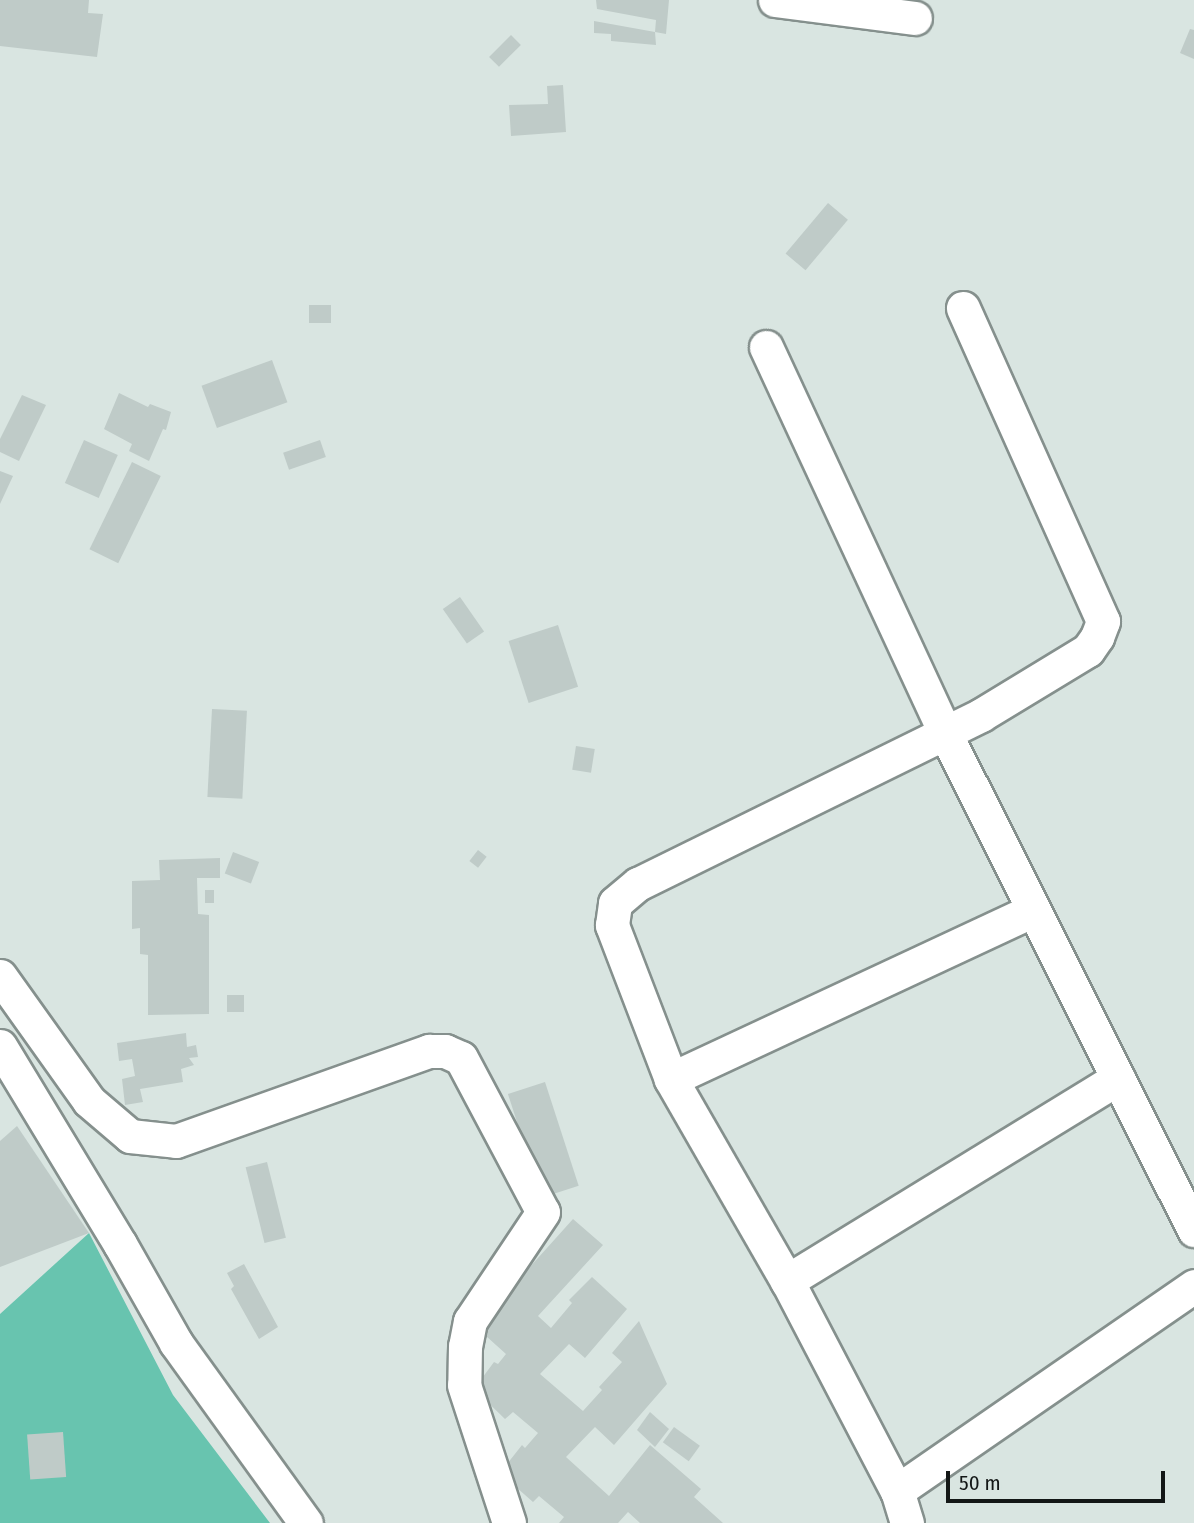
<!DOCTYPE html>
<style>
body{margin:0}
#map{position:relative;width:1194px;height:1523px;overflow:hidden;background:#d9e5e1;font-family:"Fira Sans Condensed",sans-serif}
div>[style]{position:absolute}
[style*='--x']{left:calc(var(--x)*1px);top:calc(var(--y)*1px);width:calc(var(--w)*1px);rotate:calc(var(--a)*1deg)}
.green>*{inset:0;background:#68c4af}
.building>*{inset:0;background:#bfcbc8;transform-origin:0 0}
.roads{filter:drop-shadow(2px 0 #85908d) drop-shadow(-2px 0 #85908d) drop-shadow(0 2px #85908d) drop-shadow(0 -2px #85908d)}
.minor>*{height:33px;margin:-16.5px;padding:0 16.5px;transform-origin:16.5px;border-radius:16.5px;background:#fff}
span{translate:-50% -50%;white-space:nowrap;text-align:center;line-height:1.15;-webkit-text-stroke:7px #d9e5e1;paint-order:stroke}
.scale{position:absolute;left:946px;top:1471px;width:219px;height:32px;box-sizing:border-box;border:4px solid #131716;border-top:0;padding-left:9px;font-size:21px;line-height:24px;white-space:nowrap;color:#131716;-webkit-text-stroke:5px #d9e5e1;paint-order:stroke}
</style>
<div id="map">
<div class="green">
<div style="clip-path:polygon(89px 1233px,173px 1395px,270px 1523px,0 1523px,0 1314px)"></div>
</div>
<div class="building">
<div style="clip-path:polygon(0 0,89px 0,88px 13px,103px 14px,97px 57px,0 46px)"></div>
<div style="clip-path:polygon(596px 0,669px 0,666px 34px,655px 32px,656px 45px,611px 41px,611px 34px,594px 33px,594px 21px,655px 32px,656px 20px,597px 9px)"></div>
<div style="clip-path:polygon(1190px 29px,1194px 30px,1194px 59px,1180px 53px)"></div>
<div style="left:511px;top:35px;width:14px;height:31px;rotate:45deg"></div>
<div style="clip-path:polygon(563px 85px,566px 132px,511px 136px,509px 105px,548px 104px,547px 86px)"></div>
<div style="left:828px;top:203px;width:26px;height:66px;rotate:40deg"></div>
<div style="left:309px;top:305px;width:22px;height:18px"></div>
<div style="left:272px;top:360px;width:45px;height:75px;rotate:70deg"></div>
<div style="clip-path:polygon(119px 393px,148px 407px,150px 404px,171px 412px,166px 430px,163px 429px,149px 461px,129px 451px,132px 444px,104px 429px)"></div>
<div style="clip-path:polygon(22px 395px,46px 405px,19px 461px,0 452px,0 439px)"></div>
<div style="left:84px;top:440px;width:37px;height:47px;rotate:24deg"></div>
<div style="left:320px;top:440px;width:18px;height:39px;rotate:71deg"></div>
<div style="left:132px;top:462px;width:32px;height:97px;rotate:26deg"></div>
<div style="clip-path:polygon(0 471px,13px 476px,0 504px)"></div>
<div style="left:460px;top:597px;width:42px;height:21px;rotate:55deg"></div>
<div style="left:558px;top:625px;width:65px;height:52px;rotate:72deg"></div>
<div style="left:212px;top:709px;width:35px;height:88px;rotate:3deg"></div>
<div style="left:576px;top:746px;width:19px;height:24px;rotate:9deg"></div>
<div style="left:478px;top:850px;width:11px;height:14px;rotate:38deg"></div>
<div style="left:233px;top:852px;width:28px;height:23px;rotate:21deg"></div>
<div style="clip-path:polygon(220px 858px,220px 878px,197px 878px,198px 914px,209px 915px,209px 1014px,148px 1015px,148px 955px,140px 954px,140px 928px,132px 929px,132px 881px,160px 880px,159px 860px)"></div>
<div style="left:214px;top:890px;width:13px;height:9px;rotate:90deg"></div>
<div style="left:244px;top:995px;width:17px;height:17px;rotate:90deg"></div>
<div style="clip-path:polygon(186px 1033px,187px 1047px,196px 1045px,198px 1057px,189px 1058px,194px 1065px,181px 1069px,183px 1082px,140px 1089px,143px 1102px,125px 1105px,122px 1079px,135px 1076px,132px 1059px,119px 1061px,117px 1043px)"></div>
<div style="left:545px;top:1082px;width:109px;height:39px;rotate:72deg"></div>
<div style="clip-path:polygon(17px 1126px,89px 1233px,0 1267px,0 1141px)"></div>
<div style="left:267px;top:1162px;width:78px;height:22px;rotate:76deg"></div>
<div style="clip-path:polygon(573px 1219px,603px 1245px,538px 1316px,551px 1328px,572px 1303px,569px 1300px,592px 1277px,627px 1309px,585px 1358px,569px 1344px,540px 1374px,583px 1411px,602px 1390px,599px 1387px,622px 1362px,612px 1353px,639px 1321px,667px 1384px,614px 1445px,595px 1427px,566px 1457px,609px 1496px,650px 1445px,701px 1489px,694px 1497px,723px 1523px,640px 1523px,628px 1512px,618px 1523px,559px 1523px,564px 1517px,539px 1496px,533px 1502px,500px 1473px,522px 1445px,525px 1448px,538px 1433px,513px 1412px,505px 1419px,474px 1389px,494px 1362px,498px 1364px,506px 1354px,476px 1327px)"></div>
<div style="clip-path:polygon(244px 1264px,278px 1327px,259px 1339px,231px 1289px,234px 1286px,227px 1273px)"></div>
<div style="clip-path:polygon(650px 1412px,669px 1429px,655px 1447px,637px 1430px)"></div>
<div style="left:674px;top:1427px;width:32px;height:19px;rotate:36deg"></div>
<div style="left:63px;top:1432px;width:45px;height:36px;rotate:86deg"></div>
</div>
<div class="roads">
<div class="minor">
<div style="--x:775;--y:0;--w:141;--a:7.3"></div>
<div style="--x:766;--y:347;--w:425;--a:65.1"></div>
<div style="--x:945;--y:733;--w:556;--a:63.39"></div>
<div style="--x:0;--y:976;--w:153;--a:54.5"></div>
<div style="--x:89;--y:1101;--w:54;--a:40.5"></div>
<div style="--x:130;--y:1136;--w:46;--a:6.2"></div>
<div style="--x:176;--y:1141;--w:269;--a:-19.6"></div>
<div style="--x:429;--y:1051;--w:16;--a:0"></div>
<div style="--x:445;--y:1051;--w:17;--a:24"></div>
<div style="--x:461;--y:1058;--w:174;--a:62"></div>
<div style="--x:543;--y:1212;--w:131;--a:123.8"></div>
<div style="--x:470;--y:1321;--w:25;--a:101"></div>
<div style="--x:465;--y:1346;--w:39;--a:91"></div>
<div style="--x:464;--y:1385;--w:145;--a:71.9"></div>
<div style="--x:0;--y:1046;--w:232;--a:58.8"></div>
<div style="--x:120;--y:1244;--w:114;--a:60.5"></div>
<div style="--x:176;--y:1343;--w:222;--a:54.2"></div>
<div style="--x:671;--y:1079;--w:400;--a:-25"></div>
<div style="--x:787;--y:1281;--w:388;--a:-31.5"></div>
<div style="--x:897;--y:1491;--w:361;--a:-34.6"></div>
<div style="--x:907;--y:1523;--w:34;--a:-107"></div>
<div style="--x:897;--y:1491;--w:237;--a:-117.6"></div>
<div style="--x:787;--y:1281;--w:233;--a:-119.9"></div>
<div style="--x:671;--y:1079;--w:165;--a:-111"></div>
<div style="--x:612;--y:925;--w:22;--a:-82"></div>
<div style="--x:615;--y:903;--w:30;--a:-40"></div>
<div style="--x:638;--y:884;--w:382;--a:-26.2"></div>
<div style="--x:981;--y:715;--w:125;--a:-31.3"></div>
<div style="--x:1088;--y:650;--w:16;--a:-55"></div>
<div style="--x:1097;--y:637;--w:17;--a:-69"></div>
<div style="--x:1103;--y:621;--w:343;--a:-114.1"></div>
</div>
</div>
<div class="scale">50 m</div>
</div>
